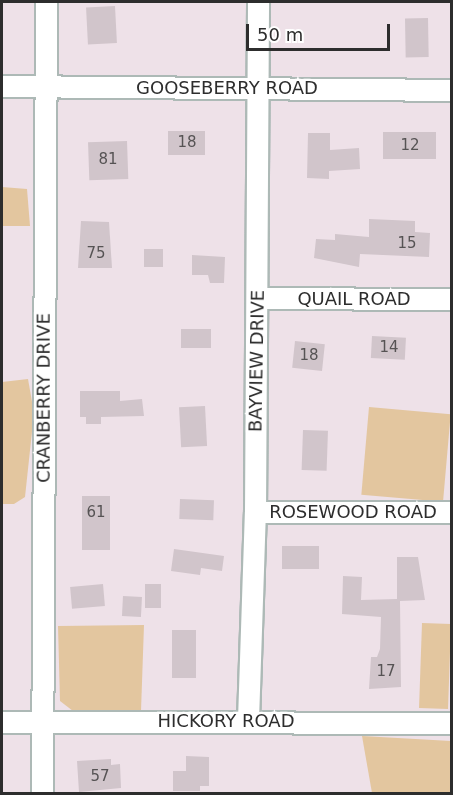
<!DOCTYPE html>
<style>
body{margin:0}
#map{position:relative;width:453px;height:795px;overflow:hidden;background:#eee1e8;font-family:"DejaVu Sans",sans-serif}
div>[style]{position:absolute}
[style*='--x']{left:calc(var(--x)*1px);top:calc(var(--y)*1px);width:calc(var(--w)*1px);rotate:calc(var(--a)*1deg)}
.green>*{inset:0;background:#e3c69f;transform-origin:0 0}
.building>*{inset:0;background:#d1c5cb;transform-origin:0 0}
.roads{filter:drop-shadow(2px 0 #adb9b6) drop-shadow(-2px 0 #adb9b6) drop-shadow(0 2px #adb9b6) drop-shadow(0 -2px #adb9b6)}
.minor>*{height:21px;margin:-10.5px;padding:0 10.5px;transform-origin:10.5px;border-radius:10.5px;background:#fff}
span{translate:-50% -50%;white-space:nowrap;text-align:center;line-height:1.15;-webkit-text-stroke:4.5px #fff;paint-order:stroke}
.number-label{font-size:15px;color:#565354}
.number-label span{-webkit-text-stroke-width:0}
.street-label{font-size:18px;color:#2d2d2d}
.frame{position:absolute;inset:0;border:3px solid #2d2d2d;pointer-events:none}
.scale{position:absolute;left:246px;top:24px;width:144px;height:27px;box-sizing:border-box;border:3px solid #2d2d2d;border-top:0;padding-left:8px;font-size:18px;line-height:21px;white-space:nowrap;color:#2d2d2d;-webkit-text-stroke:4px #fff;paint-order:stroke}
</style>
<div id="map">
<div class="green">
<div style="clip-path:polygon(2px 187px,27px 189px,30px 226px,2px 226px)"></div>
<div style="clip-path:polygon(28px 379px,34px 413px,25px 497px,14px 504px,2px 504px,2px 382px)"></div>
<div style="left:369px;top:407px;width:82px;height:88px;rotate:5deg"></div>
<div style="left:422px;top:623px;width:29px;height:85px;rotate:2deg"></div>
<div style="clip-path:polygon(144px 625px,141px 711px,73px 711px,60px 701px,58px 626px)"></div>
<div style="clip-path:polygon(362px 736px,451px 741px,451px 793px,372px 793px)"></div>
</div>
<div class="building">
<div style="left:115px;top:6px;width:37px;height:29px;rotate:87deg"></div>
<div style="left:428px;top:18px;width:39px;height:23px;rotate:89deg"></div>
<div style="left:168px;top:131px;width:37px;height:24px"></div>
<div style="left:436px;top:132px;width:27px;height:53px;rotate:90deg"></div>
<div style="clip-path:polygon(308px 133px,330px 133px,330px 150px,359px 148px,360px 169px,329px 171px,329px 179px,307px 178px)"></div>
<div style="left:127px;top:141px;width:38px;height:39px;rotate:88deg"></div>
<div style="clip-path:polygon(369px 219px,415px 221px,415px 232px,430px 233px,429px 257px,360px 254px,359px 267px,314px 258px,316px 239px,335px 240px,335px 234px,369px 237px)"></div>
<div style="clip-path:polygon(81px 221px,109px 222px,112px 268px,78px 268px)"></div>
<div style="left:144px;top:249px;width:19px;height:18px"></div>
<div style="clip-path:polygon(192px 255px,225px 257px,224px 283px,210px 283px,208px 275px,192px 275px)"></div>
<div style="left:181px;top:329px;width:30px;height:19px"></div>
<div style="left:372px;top:336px;width:34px;height:22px;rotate:3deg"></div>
<div style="left:295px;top:341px;width:30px;height:27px;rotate:6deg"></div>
<div style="clip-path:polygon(80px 391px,120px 391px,120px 401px,142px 399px,144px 416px,101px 417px,101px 424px,86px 424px,86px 417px,80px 417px)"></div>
<div style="left:205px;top:406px;width:40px;height:26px;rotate:87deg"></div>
<div style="left:303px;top:430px;width:25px;height:40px;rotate:2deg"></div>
<div style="left:82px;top:496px;width:28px;height:54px"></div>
<div style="left:180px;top:499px;width:34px;height:20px;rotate:2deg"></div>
<div style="left:282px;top:546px;width:37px;height:23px"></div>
<div style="clip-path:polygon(174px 549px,224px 556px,222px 571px,201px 568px,200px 575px,171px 571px)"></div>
<div style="clip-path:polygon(397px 557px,418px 557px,425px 600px,400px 601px,401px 687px,369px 689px,371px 657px,377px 657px,380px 649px,381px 617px,342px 614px,343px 576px,362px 577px,361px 600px,397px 599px)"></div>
<div style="left:103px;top:584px;width:22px;height:33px;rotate:85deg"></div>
<div style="left:145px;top:584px;width:16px;height:24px"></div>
<div style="left:123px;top:596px;width:19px;height:20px;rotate:3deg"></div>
<div style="left:172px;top:630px;width:24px;height:48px"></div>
<div style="clip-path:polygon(186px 756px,209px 757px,209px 786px,200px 786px,200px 791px,173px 791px,173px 771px,186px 771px)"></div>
<div style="clip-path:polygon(111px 759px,111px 765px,120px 764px,121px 788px,79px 792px,77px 761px)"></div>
</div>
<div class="roads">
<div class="minor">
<div style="--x:2;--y:86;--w:450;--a:0.5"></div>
<div style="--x:257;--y:298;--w:195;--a:0.3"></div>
<div style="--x:255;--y:512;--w:197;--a:0"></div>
<div style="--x:248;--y:720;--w:208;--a:-88.1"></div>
<div style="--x:255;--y:512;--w:510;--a:-89.66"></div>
<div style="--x:2;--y:722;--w:450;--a:0.1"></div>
<div style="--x:42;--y:794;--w:792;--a:-89.71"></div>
</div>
</div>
<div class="number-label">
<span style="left:187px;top:143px">18</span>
<span style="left:410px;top:146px">12</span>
<span style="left:108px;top:160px">81</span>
<span style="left:407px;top:244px">15</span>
<span style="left:96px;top:254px">75</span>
<span style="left:389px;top:348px">14</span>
<span style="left:309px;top:356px">18</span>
<span style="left:96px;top:513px">61</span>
<span style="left:386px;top:672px">17</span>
<span style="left:100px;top:777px">57</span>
</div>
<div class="street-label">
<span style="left:227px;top:88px">GOOSEBERRY ROAD</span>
<span style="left:354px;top:299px">QUAIL ROAD</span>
<span style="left:257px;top:361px;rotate:-89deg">BAYVIEW DRIVE</span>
<span style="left:44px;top:398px;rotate:-90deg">CRANBERRY DRIVE</span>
<span style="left:353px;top:512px">ROSEWOOD ROAD</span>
<span style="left:226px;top:721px">HICKORY ROAD</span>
</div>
<div class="frame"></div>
<div class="scale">50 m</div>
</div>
